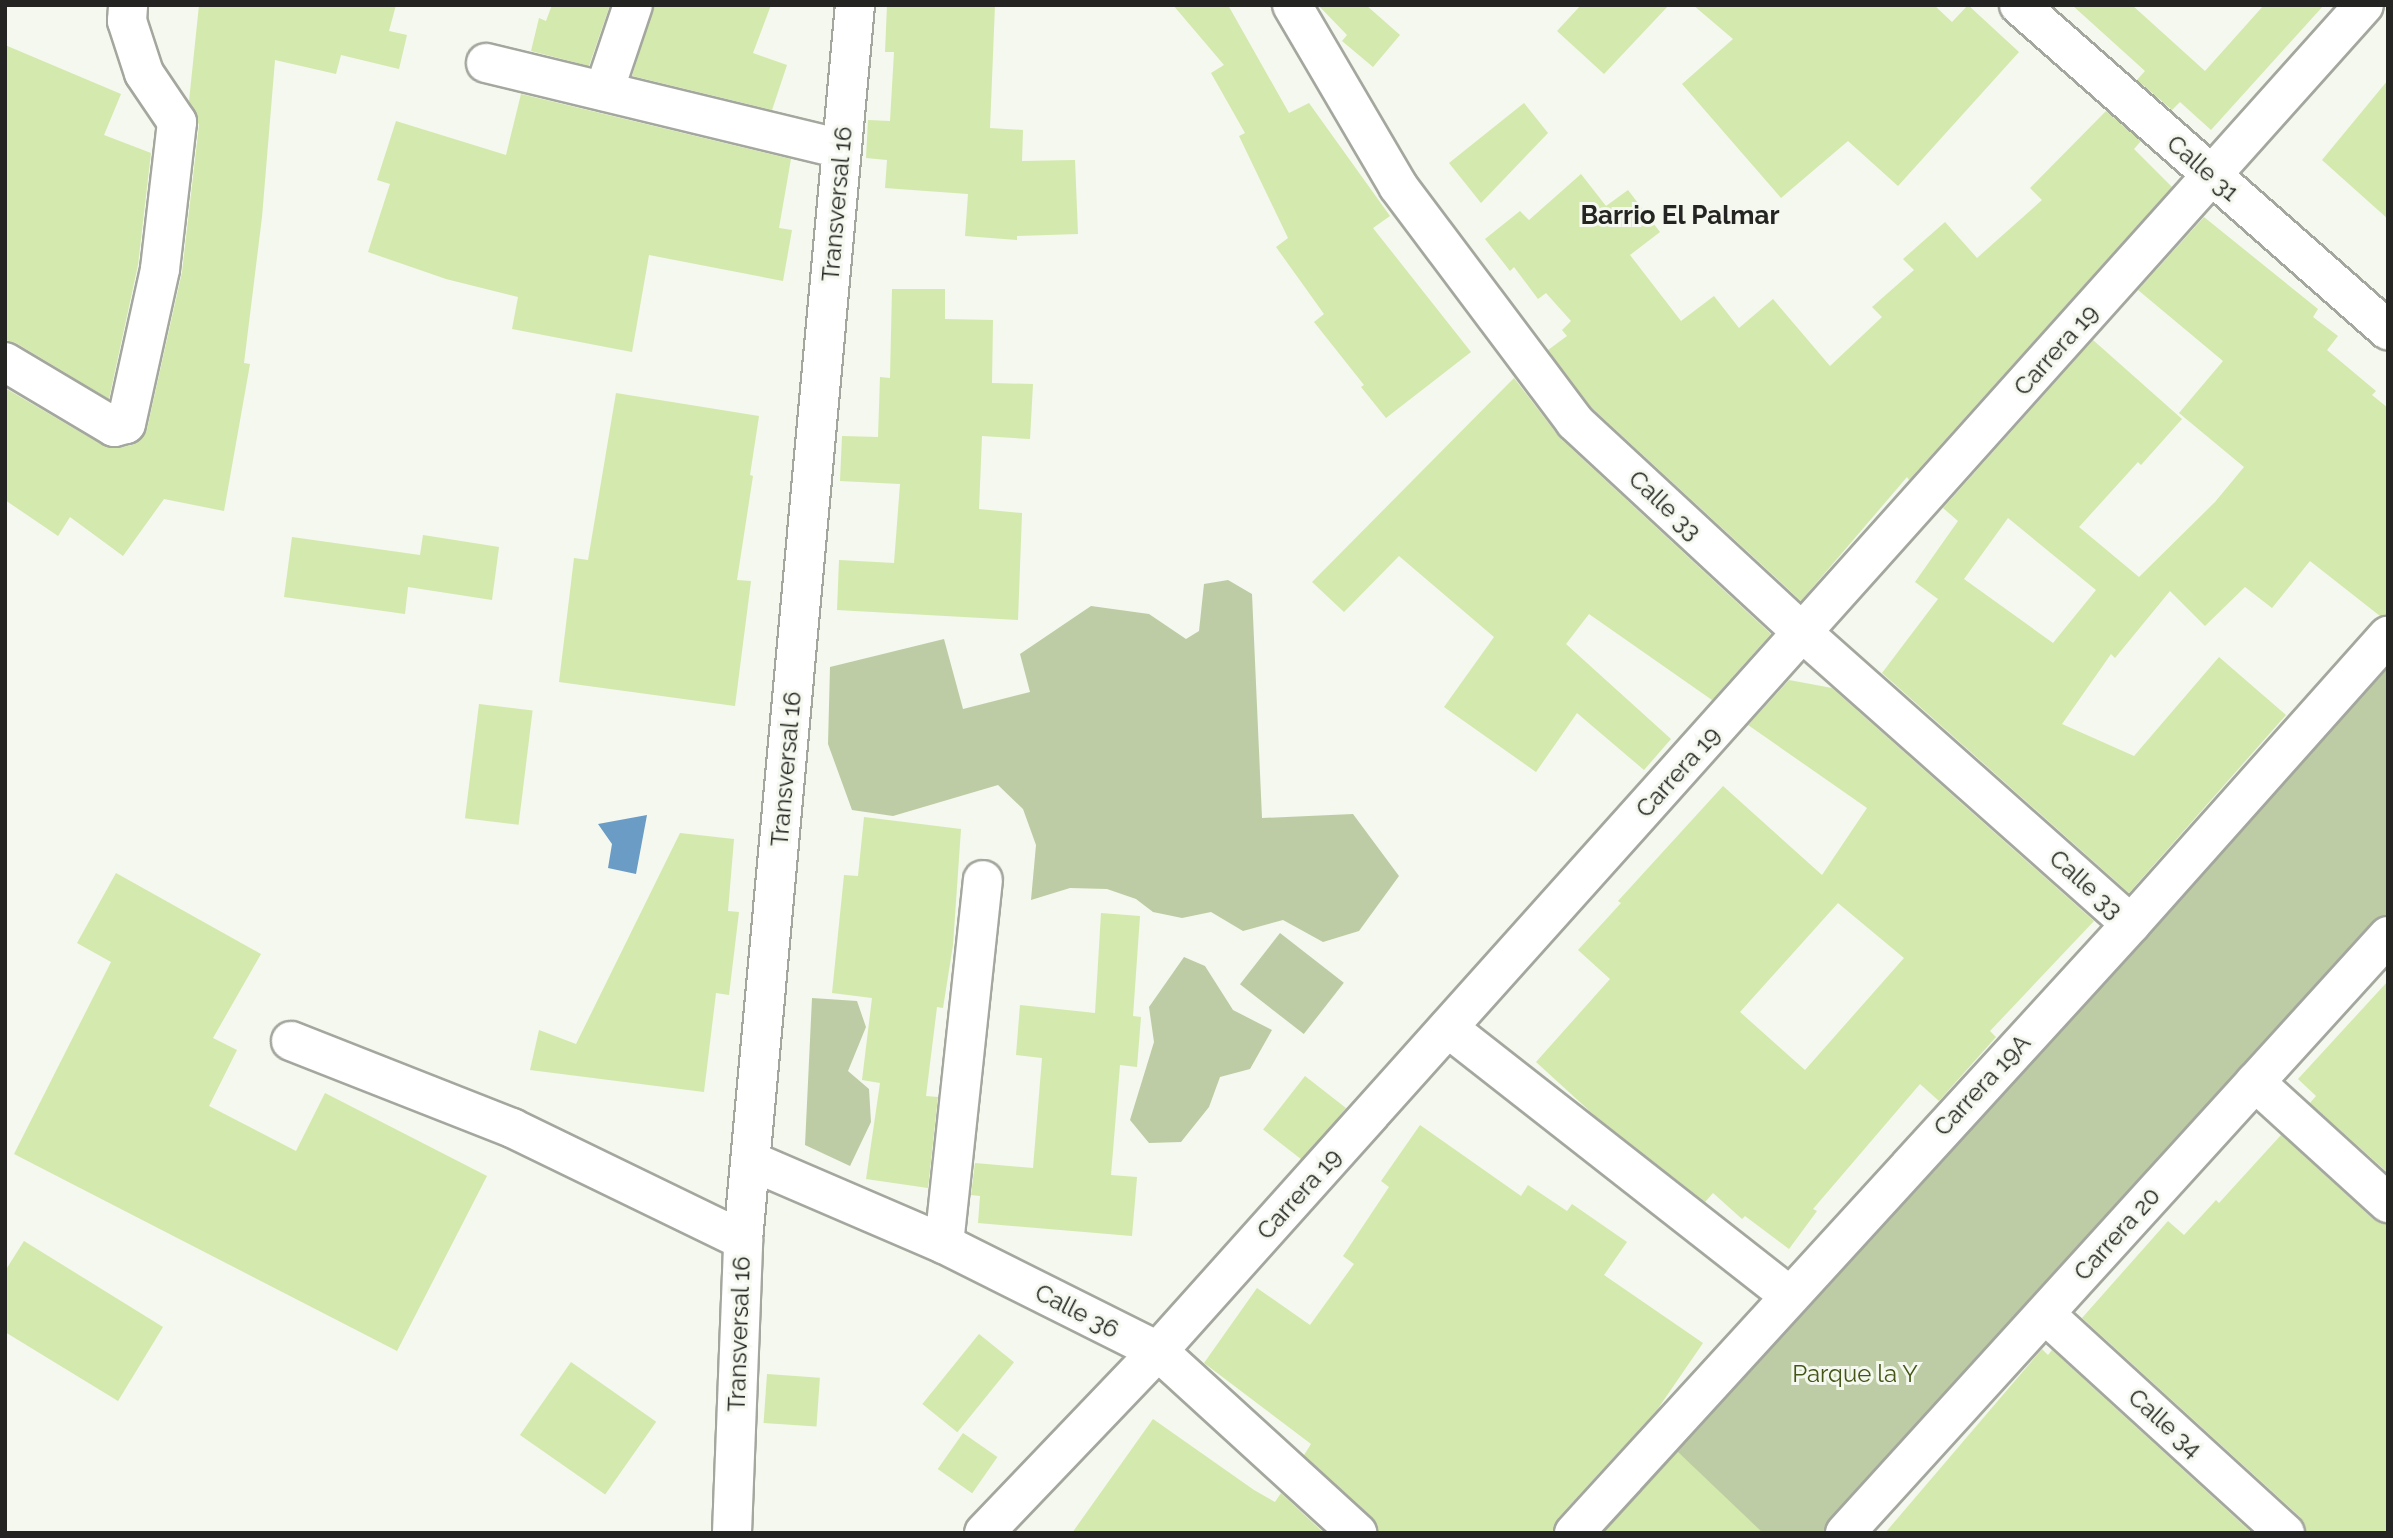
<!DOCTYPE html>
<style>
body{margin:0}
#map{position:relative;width:2393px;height:1538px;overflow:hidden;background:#f4f8ee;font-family:Raleway,sans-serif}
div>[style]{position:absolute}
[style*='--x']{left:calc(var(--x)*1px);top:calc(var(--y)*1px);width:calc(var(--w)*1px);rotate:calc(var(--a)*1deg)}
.green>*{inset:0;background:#bdcca4;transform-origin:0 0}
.water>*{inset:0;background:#6a9cc6}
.building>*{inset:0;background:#d4e9ad;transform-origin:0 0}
.roads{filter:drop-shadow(2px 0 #a4a79e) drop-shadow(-2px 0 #a4a79e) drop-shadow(0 2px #a4a79e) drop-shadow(0 -2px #a4a79e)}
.minor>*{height:38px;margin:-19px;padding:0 19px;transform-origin:19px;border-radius:19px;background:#fff}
span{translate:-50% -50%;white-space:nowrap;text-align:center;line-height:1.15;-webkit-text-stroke:6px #f4f8ee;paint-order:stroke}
.street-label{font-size:24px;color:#242522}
.park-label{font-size:24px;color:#445617}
.neighbourhood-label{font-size:26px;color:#242522;font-weight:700}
.frame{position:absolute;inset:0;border:7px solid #242522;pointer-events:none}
</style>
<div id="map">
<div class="green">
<div style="clip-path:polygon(1228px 580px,1252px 594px,1262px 818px,1353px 814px,1399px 876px,1359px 931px,1323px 942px,1283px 920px,1243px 931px,1211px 912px,1182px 918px,1153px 912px,1136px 899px,1107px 889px,1070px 888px,1031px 900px,1036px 845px,1023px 809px,998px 785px,893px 816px,852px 810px,828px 744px,830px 667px,944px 639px,963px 709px,1030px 692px,1020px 654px,1091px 606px,1149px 614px,1186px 639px,1199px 631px,1204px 584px)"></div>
<div style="clip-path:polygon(2388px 650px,2388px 926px,1837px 1533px,1585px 1533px)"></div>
<div style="left:1280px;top:933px;width:81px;height:65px;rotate:38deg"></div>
<div style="clip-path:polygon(1184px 957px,1205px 966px,1233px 1010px,1272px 1030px,1250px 1069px,1220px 1077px,1209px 1107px,1181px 1142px,1149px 1143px,1130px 1120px,1154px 1042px,1149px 1007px)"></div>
<div style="clip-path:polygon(812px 998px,857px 1001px,866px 1027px,848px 1071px,869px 1089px,871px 1122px,850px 1166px,805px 1145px)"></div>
</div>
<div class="water">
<div style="clip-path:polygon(647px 815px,636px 874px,608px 868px,612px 844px,598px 824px)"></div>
</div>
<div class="building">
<div style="clip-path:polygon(199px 5px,396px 5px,389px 31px,407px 35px,399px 69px,341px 55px,336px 74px,275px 60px,262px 217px,244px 363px,250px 364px,224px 511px,164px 499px,123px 556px,70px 517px,58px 536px,5px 500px,5px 388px,104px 446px,118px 448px,132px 445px,141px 440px,147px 429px,182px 272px,199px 125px,189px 101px)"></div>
<div style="clip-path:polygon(552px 5px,610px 5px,589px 66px,531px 51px,539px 18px,546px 21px)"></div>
<div style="clip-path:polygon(654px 5px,771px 5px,753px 53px,787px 65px,772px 110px,632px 76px)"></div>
<div style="clip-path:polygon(887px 5px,995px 5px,990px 128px,1023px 130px,1022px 161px,1075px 160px,1078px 234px,1017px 236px,1017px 240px,965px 236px,968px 194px,885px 188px,887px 160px,866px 158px,868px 120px,890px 121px,894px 52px,885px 52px)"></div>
<div style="clip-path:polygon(1173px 5px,1228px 5px,1289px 113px,1309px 103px,1390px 216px,1373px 228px,1471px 352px,1386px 418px,1361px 387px,1364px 385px,1314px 322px,1324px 314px,1276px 247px,1288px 238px,1239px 136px,1245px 133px,1211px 73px,1224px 65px)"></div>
<div style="clip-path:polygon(1318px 5px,1366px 5px,1400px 35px,1373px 67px,1342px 41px,1347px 35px)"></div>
<div style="clip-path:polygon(1581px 5px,1669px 5px,1604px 74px,1557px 31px)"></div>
<div style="clip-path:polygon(1693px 5px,1934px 5px,1952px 22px,1968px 5px,2019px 52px,1898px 186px,1848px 141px,1781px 198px,1682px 84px,1733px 39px)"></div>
<div style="clip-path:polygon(2072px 5px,2132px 5px,2205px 71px,2264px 5px,2324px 5px,2211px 130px,2180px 102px,2172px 110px,2137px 80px,2145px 71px)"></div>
<div style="clip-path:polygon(5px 45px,121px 94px,104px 135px,151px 153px,138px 265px,109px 399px,16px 343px,5px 340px)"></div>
<div style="clip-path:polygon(2388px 80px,2388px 219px,2322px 160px)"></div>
<div style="clip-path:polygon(521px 94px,791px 159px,779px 228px,792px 230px,783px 281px,649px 255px,632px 352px,512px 329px,518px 297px,446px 279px,368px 252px,390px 184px,377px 180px,396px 121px,506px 155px)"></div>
<div style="clip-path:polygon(1524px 103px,1548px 133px,1481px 203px,1449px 163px)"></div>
<div style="clip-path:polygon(2106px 111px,2141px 141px,2134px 149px,2172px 187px,1909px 480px,1907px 477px,1801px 601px,1591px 407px,1548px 350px,1567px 336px,1562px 330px,1571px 321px,1546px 293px,1538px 299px,1514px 267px,1510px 271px,1485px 239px,1520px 211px,1529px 220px,1581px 174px,1606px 206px,1628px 190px,1660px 232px,1630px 255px,1681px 321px,1714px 296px,1739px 328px,1773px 299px,1830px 366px,1882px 317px,1872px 307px,1914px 270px,1903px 259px,1945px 222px,1977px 258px,2042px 200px,2030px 188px)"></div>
<div style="clip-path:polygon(evenodd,2204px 217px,2318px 309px,2313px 317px,2338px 336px,2327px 350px,2376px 391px,2372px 395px,2388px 408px,2388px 615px,2380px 616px,2310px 561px,2272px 608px,2245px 587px,2205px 626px,2170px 591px,2115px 658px,2111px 654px,2062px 724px,2134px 756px,2219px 657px,2286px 715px,2129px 893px,1882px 673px,1938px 599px,1915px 582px,1958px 521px,1943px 508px,2093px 340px,2182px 419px,2141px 465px,2138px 462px,2079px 527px,2139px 577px,2215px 502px,2244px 467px,2179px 413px,2223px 361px,2138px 290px,2204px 217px,2008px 518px,2096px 590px,2053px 643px,1964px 579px,2008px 518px)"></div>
<div style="clip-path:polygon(892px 289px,945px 289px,945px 319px,993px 320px,992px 383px,1033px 384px,1030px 439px,982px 436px,979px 509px,1022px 513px,1018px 620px,837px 610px,839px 560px,894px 563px,900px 484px,840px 481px,842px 436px,878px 437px,880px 377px,890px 378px)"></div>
<div style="clip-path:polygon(1514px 378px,1560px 438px,1771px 634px,1712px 700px,1589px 614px,1566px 644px,1671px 739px,1644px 770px,1577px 713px,1536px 772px,1444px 707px,1494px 637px,1399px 556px,1344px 612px,1312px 582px)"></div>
<div style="clip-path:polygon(616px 393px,759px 416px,750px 475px,753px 476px,737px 580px,751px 581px,735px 706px,559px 682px,574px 558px,588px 560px)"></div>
<div style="clip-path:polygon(423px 535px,499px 547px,492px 600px,408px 587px,405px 614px,284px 597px,292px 537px,420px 555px)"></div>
<div style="clip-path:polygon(evenodd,1789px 680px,1832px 688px,2094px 921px,1990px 1031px,1996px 1037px,1939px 1101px,1920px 1084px,1813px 1209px,1817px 1211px,1789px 1249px,1745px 1216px,1742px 1219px,1713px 1193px,1705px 1202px,1594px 1115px,1536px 1062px,1610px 979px,1578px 950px,1621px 903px,1618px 901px,1723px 786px,1822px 875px,1867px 808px,1748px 725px,1789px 680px,1838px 903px,1904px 958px,1805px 1070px,1740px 1012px,1838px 903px)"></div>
<div style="left:479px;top:704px;width:54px;height:115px;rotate:7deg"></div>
<div style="clip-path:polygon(864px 817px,961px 829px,953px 945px,943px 1008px,937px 1007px,926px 1096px,938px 1097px,928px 1188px,866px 1179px,880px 1083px,862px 1080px,872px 998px,832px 993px,844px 875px,858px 876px)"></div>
<div style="clip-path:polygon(680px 833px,734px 839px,728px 911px,739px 912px,729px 995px,716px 993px,704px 1092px,530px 1070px,539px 1030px,576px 1044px)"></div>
<div style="clip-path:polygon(116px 873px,261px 954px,213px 1038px,237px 1050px,209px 1106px,296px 1151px,325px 1093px,487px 1176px,397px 1351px,14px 1154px,111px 962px,77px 943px)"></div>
<div style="clip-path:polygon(1101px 913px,1140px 916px,1133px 1016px,1141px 1017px,1137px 1067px,1120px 1065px,1111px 1175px,1137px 1177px,1132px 1236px,978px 1223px,980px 1196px,971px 1195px,975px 1163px,1033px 1168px,1042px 1058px,1016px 1055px,1020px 1005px,1095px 1013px)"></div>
<div style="clip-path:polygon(2388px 981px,2388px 1173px,2310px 1103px,2316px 1096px,2298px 1079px)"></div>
<div style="left:1305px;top:1076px;width:52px;height:68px;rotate:38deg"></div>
<div style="clip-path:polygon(1420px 1125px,1521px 1196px,1528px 1185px,1567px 1211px,1572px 1204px,1627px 1242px,1604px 1275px,1703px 1343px,1657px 1410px,1558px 1518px,1553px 1533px,1378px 1533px,1372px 1517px,1304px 1455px,1311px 1444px,1204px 1363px,1257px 1288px,1310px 1325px,1354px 1264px,1343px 1256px,1389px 1187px,1381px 1181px)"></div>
<div style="clip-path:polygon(2281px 1135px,2373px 1219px,2388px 1224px,2388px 1533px,2306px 1533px,2300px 1517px,2082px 1318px,2168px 1221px,2184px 1235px,2216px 1200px,2219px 1203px)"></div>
<div style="clip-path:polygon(24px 1241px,163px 1327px,118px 1401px,5px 1332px,5px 1271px)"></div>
<div style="left:979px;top:1334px;width:45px;height:90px;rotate:39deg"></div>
<div style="clip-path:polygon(2042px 1349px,2048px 1355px,2052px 1350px,2252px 1533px,1885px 1533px)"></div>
<div style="left:571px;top:1362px;width:104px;height:89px;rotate:35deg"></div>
<div style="left:767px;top:1374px;width:53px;height:49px;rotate:4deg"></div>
<div style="clip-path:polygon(1153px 1419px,1254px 1490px,1275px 1502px,1281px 1493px,1324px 1533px,1072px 1533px)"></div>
<div style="left:963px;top:1433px;width:42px;height:44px;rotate:35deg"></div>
<div style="clip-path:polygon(1678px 1452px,1763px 1533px,1604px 1533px)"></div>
</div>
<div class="roads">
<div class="minor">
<div style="--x:1292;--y:5;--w:210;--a:59.6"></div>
<div style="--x:1398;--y:186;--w:295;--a:53.1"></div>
<div style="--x:1575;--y:422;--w:311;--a:42.8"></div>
<div style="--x:1803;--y:633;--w:438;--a:41.6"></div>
<div style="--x:2019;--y:5;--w:492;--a:41.4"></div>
<div style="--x:486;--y:63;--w:365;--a:13.6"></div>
<div style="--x:604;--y:91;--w:91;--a:-71.4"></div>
<div style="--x:5;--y:362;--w:127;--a:30.8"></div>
<div style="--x:114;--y:427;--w:12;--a:-14"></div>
<div style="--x:126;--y:424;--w:159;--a:-77.6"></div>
<div style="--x:160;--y:269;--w:148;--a:-83.4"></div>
<div style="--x:177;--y:122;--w:59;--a:-124"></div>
<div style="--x:144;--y:73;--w:55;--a:-108.1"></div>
<div style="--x:127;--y:21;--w:16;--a:-86"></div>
<div style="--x:1448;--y:1028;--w:433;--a:38.1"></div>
<div style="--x:291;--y:1041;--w:238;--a:21.5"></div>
<div style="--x:512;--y:1128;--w:257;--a:25.9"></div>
<div style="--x:2255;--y:1082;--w:180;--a:42.3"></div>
<div style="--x:751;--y:1161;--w:210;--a:23.3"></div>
<div style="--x:944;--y:1244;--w:239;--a:26.6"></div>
<div style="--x:1158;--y:1351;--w:270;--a:42.4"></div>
<div style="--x:944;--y:1244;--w:366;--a:-83.9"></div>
<div style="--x:2045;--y:1314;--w:325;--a:42.4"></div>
<div style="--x:732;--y:1533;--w:293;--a:-87.8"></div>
<div style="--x:743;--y:1240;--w:1240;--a:-84.82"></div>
<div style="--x:984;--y:1533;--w:252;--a:-46.3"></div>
<div style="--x:1158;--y:1351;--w:1807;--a:-48.14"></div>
<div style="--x:1574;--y:1533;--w:825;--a:-47.55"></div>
<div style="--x:2131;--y:924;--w:386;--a:-48.3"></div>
<div style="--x:1845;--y:1533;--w:807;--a:-47.71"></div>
</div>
</div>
<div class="street-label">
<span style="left:2203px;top:168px;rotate:41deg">Calle 31</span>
<span style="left:837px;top:204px;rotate:-85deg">Transversal 16</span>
<span style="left:2056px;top:350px;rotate:-48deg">Carrera 19</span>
<span style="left:1665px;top:505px;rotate:43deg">Calle 33</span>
<span style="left:786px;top:769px;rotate:-85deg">Transversal 16</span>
<span style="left:1678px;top:772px;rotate:-48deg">Carrera 19</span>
<span style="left:2086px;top:884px;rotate:42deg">Calle 33</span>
<span style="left:1982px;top:1085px;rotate:-47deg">Carrera 19A</span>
<span style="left:1299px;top:1194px;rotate:-48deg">Carrera 19</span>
<span style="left:2117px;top:1234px;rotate:-48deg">Carrera 20</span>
<span style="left:1077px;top:1311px;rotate:27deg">Calle 36</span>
<span style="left:739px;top:1334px;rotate:-88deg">Transversal 16</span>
<span style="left:2165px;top:1423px;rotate:42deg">Calle 34</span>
</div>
<div class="park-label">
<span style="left:1855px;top:1374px">Parque la Y</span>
</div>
<div class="neighbourhood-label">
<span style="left:1680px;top:216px">Barrio El Palmar</span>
</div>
<div class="frame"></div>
</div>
